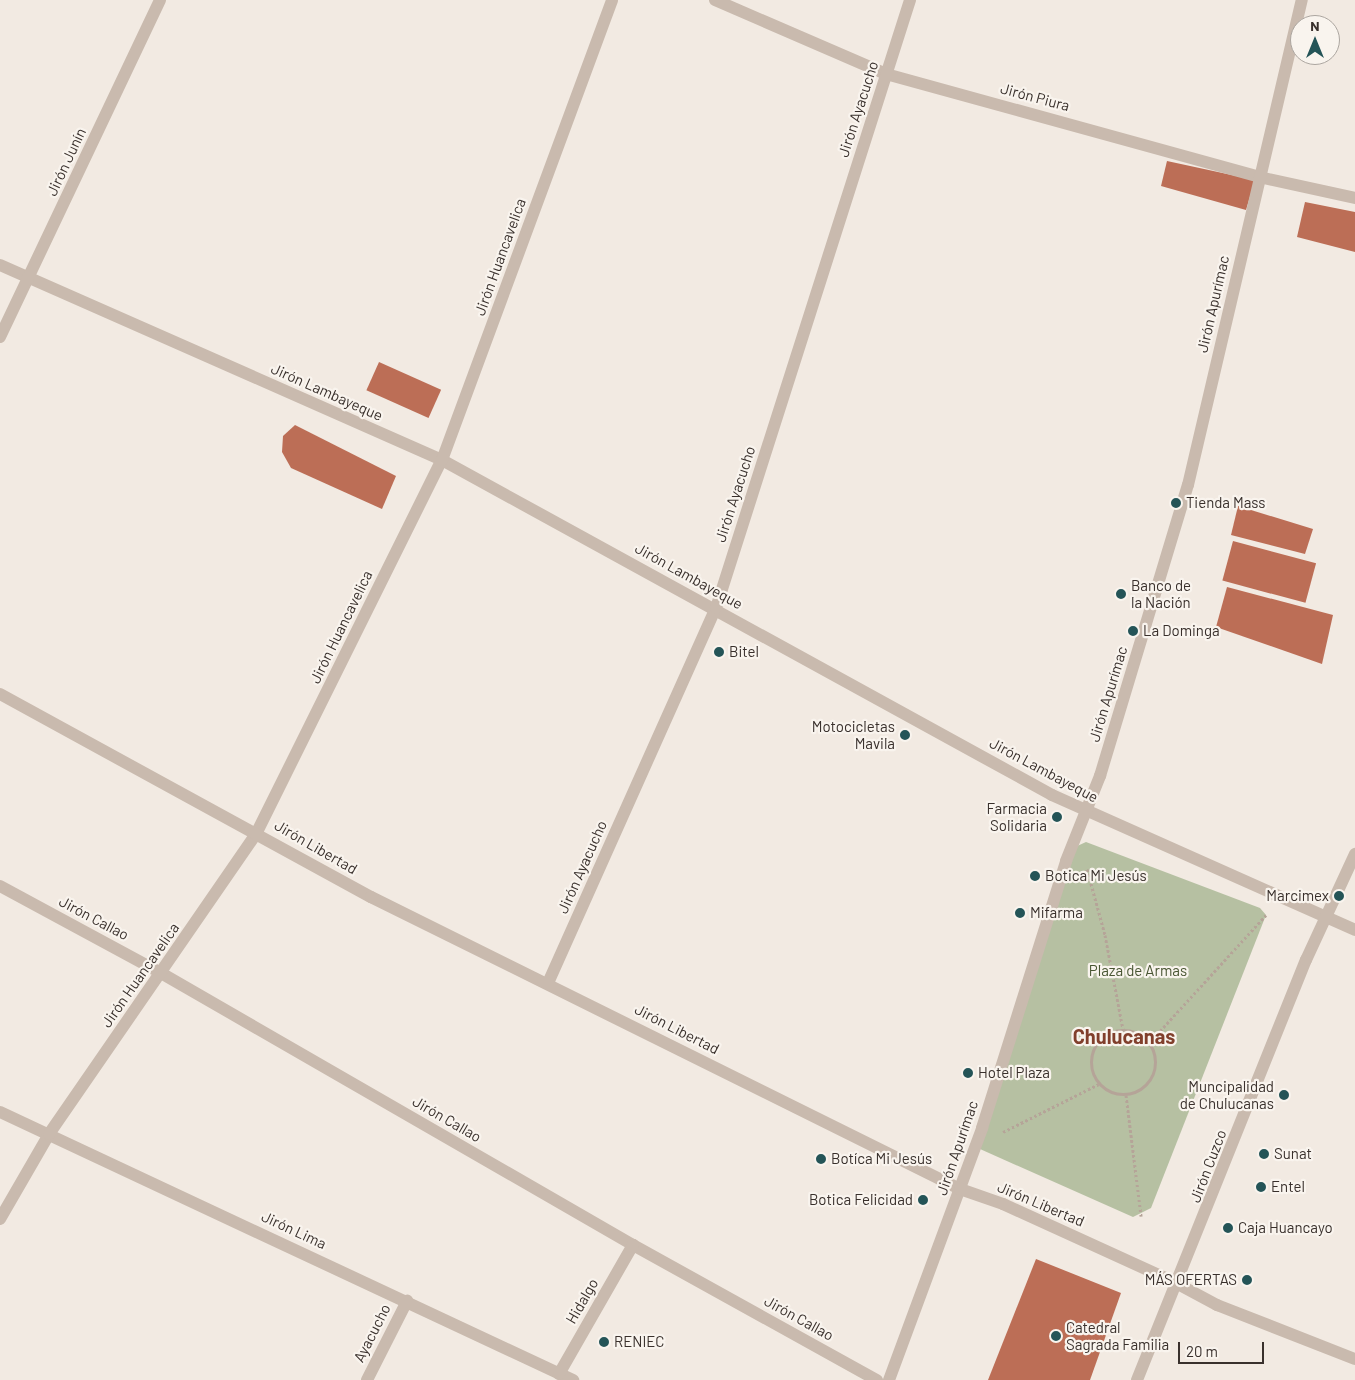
<!DOCTYPE html>
<meta charset="utf-8">
<style>
body{margin:0}
#map{position:relative;width:1355px;height:1380px;overflow:hidden;background:#f2eae2;font-family:Barlow,sans-serif}
div>[style]{position:absolute}
[style*='--x']{left:calc(var(--x)*1px);top:calc(var(--y)*1px);width:calc(var(--w)*1px);rotate:calc(var(--a)*1deg)}
.green>*{inset:0;background:#b6c0a2}
.building>*{inset:0;background:#bc6e56;transform-origin:0 0}
.path>*{height:3px;margin-top:-1.5px;transform-origin:0;background:repeating-linear-gradient(90deg,#b5a498 0 2.5px,transparent 0 5px)}
.path>.ring{margin:-1.5px;padding:0;box-sizing:content-box;background:none;border:3px solid #b5a498;border-radius:50%}
.minor>*{height:12px;margin:-6px;padding:0 6px;transform-origin:6px;border-radius:6px;background:#c9baae}
.tertiary>*{height:12px;margin:-6px;padding:0 6px;transform-origin:6px;border-radius:6px;background:#c9baae}
.dots>*{width:14px;height:14px;translate:-50% -50%;box-sizing:border-box;border:2px solid #f9f4ee;border-radius:50%}
span{translate:-50% -50%;white-space:nowrap;text-align:center;line-height:1.15;-webkit-text-stroke:4.5px #f9f4ee;paint-order:stroke}
.street-label{font-size:15px;color:#39302c}
.poi-label{font-size:15px;color:#39302c}
.left{translate:0 -50%;text-align:left}
.right{translate:-100% -50%;text-align:right}
.park-label{font-size:15px;color:#485532}
.district-label{font-size:20px;color:#813f2c;font-weight:700}
.north{position:absolute;left:1290px;top:15px;width:50px;height:50px;box-sizing:border-box;background:#f9f4ee;border:1px solid #aca6a0;border-radius:50%;rotate:0deg;font-size:14px;font-weight:700;line-height:20px;text-align:center;color:#39302c}
.north::after{content:'';display:block;margin:auto;width:18px;height:22px;background:#245457;clip-path:polygon(50% 0,100% 100%,50% 72%,0 100%)}
.scale{position:absolute;left:1178px;top:1342px;width:86px;height:22px;box-sizing:border-box;border:2px solid #39302c;border-top:0;padding-left:6px;font-size:15px;line-height:18px;white-space:nowrap;color:#39302c;-webkit-text-stroke:4px #f9f4ee;paint-order:stroke}
</style>
<div id="map">
<div class="green">
<div style="clip-path:polygon(1086px 842px,1260px 908px,1266px 915px,1151px 1208px,1133px 1217px,980px 1149px,1075px 847px)"></div>
</div>
<div class="building">
<div style="clip-path:polygon(1167px 161px,1255px 180px,1246px 210px,1161px 186px)"></div>
<div style="clip-path:polygon(1305px 202px,1355px 212px,1355px 252px,1297px 237px)"></div>
<div style="left:379px;top:362px;width:68px;height:31px;rotate:24deg"></div>
<div style="clip-path:polygon(295px 425px,396px 476px,382px 509px,291px 468px,282px 452px,283px 436px)"></div>
<div style="clip-path:polygon(1238px 506px,1313px 529px,1305px 554px,1231px 535px)"></div>
<div style="left:1233px;top:541px;width:86px;height:41px;rotate:15deg"></div>
<div style="clip-path:polygon(1227px 587px,1333px 615px,1322px 664px,1216px 627px)"></div>
<div style="clip-path:polygon(1036px 1259px,1121px 1293px,1090px 1380px,988px 1380px)"></div>
</div>
<div class="path">
<div style="--x:1087;--y:869;--w:68;--a:74.7"></div>
<div style="--x:1105;--y:935;--w:96;--a:79.2"></div>
<div class="ring" style="left:1091px;top:1030px;width:61px;height:61px"></div>
<div style="--x:1150;--y:1042;--w:172;--a:-47.6"></div>
<div style="--x:1126;--y:1095;--w:122;--a:82.9"></div>
<div style="--x:1003;--y:1132;--w:107;--a:-26.6"></div>
</div>
<div class="minor">
<div style="--x:715;--y:0;--w:186;--a:23.4"></div>
<div style="--x:886;--y:74;--w:387;--a:15.4"></div>
<div style="--x:1259;--y:177;--w:98;--a:12.3"></div>
<div style="--x:0;--y:265;--w:483;--a:23.8"></div>
<div style="--x:442;--y:460;--w:696;--a:28.77"></div>
<div style="--x:1052;--y:795;--w:332;--a:24"></div>
<div style="--x:0;--y:337;--w:373;--a:-64.6"></div>
<div style="--x:0;--y:886;--w:183;--a:28.4"></div>
<div style="--x:161;--y:973;--w:545;--a:29.95"></div>
<div style="--x:633;--y:1245;--w:279;--a:29"></div>
<div style="--x:548;--y:983;--w:411;--a:-65.9"></div>
<div style="--x:716;--y:608;--w:638;--a:-72.3"></div>
<div style="--x:0;--y:1112;--w:633;--a:25.07"></div>
<div style="--x:0;--y:1219;--w:98;--a:-60"></div>
<div style="--x:49;--y:1134;--w:367;--a:-55.4"></div>
<div style="--x:257;--y:832;--w:415;--a:-63.6"></div>
<div style="--x:442;--y:460;--w:490;--a:-69.7"></div>
<div style="--x:1176;--y:1283;--w:47;--a:28.2"></div>
<div style="--x:1217;--y:1305;--w:148;--a:21.4"></div>
<div style="--x:559;--y:1374;--w:149;--a:-60.2"></div>
<div style="--x:367;--y:1380;--w:89;--a:-63.1"></div>
<div style="--x:889;--y:1380;--w:269;--a:-69.7"></div>
<div style="--x:982;--y:1128;--w:280;--a:-72.5"></div>
<div style="--x:1066;--y:861;--w:92;--a:-68.2"></div>
<div style="--x:1100;--y:776;--w:304;--a:-73.2"></div>
<div style="--x:1188;--y:485;--w:498;--a:-76.8"></div>
</div>
<div class="tertiary">
<div style="--x:0;--y:694;--w:423;--a:28.7"></div>
<div style="--x:371;--y:897;--w:657;--a:26.37"></div>
<div style="--x:960;--y:1189;--w:46;--a:19.2"></div>
<div style="--x:1003;--y:1204;--w:190;--a:24.5"></div>
<div style="--x:1137;--y:1380;--w:453;--a:-68.1"></div>
<div style="--x:1306;--y:960;--w:117;--a:-65.2"></div>
</div>
<div class="dots">
<div style="left:1176px;top:503px;background:#245457"></div>
<div style="left:1121px;top:594px;background:#245457"></div>
<div style="left:1133px;top:631px;background:#245457"></div>
<div style="left:719px;top:652px;background:#245457"></div>
<div style="left:905px;top:735px;background:#245457"></div>
<div style="left:1057px;top:817px;background:#245457"></div>
<div style="left:1035px;top:876px;background:#245457"></div>
<div style="left:1339px;top:896px;background:#245457"></div>
<div style="left:1020px;top:913px;background:#245457"></div>
<div style="left:968px;top:1073px;background:#245457"></div>
<div style="left:1284px;top:1095px;background:#245457"></div>
<div style="left:1264px;top:1154px;background:#245457"></div>
<div style="left:821px;top:1159px;background:#245457"></div>
<div style="left:1261px;top:1187px;background:#245457"></div>
<div style="left:923px;top:1200px;background:#245457"></div>
<div style="left:1228px;top:1228px;background:#245457"></div>
<div style="left:1247px;top:1280px;background:#245457"></div>
<div style="left:1056px;top:1336px;background:#245457"></div>
<div style="left:604px;top:1342px;background:#245457"></div>
</div>
<div class="street-label">
<span style="left:1035px;top:97px;rotate:15deg">Jirón Piura</span>
<span style="left:858px;top:109px;rotate:-72deg">Jirón Ayacucho</span>
<span style="left:66px;top:162px;rotate:-65deg">Jirón Junín</span>
<span style="left:500px;top:257px;rotate:-70deg">Jirón Huancavelica</span>
<span style="left:1213px;top:304px;rotate:-77deg">Jirón Apurímac</span>
<span style="left:327px;top:392px;rotate:24deg">Jirón Lambayeque</span>
<span style="left:735px;top:494px;rotate:-72deg">Jirón Ayacucho</span>
<span style="left:689px;top:576px;rotate:29deg">Jirón Lambayeque</span>
<span style="left:341px;top:627px;rotate:-64deg">Jirón Huancavelica</span>
<span style="left:1108px;top:694px;rotate:-73deg">Jirón Apurímac</span>
<span style="left:1044px;top:770px;rotate:28deg">Jirón Lambayeque</span>
<span style="left:316px;top:847px;rotate:30deg">Jirón Libertad</span>
<span style="left:582px;top:867px;rotate:-66deg">Jirón Ayacucho</span>
<span style="left:94px;top:918px;rotate:28deg">Jirón Callao</span>
<span style="left:140px;top:975px;rotate:-55deg">Jirón Huancavelica</span>
<span style="left:677px;top:1029px;rotate:27deg">Jirón Libertad</span>
<span style="left:447px;top:1119px;rotate:30deg">Jirón Callao</span>
<span style="left:957px;top:1148px;rotate:-71deg">Jirón Apurímac</span>
<span style="left:1208px;top:1166px;rotate:-69deg">Jirón Cuzco</span>
<span style="left:1041px;top:1204px;rotate:23deg">Jirón Libertad</span>
<span style="left:294px;top:1230px;rotate:25deg">Jirón Lima</span>
<span style="left:582px;top:1301px;rotate:-60deg">Hidalgo</span>
<span style="left:799px;top:1318px;rotate:29deg">Jirón Callao</span>
<span style="left:372px;top:1333px;rotate:-63deg">Ayacucho</span>
</div>
<div class="poi-label">
<span class="left" style="left:1186px;top:503px">Tienda Mass</span>
<span class="left" style="left:1131px;top:594px">Banco de<br>la Nación</span>
<span class="left" style="left:1143px;top:631px">La Dominga</span>
<span class="left" style="left:729px;top:652px">Bitel</span>
<span class="right" style="left:895px;top:735px">Motocicletas<br>Mavila</span>
<span class="right" style="left:1047px;top:817px">Farmacia<br>Solidaria</span>
<span class="left" style="left:1045px;top:876px">Botica Mi Jesús</span>
<span class="right" style="left:1329px;top:896px">Marcimex</span>
<span class="left" style="left:1030px;top:913px">Mifarma</span>
<span class="left" style="left:978px;top:1073px">Hotel Plaza</span>
<span class="right" style="left:1274px;top:1095px">Muncipalidad<br>de Chulucanas</span>
<span class="left" style="left:1274px;top:1154px">Sunat</span>
<span class="left" style="left:831px;top:1159px">Botíca Mi Jesús</span>
<span class="left" style="left:1271px;top:1187px">Entel</span>
<span class="right" style="left:913px;top:1200px">Botica Felicidad</span>
<span class="left" style="left:1238px;top:1228px">Caja Huancayo</span>
<span class="right" style="left:1237px;top:1280px">MÁS OFERTAS</span>
<span class="left" style="left:1066px;top:1336px">Catedral<br>Sagrada Familia</span>
<span class="left" style="left:614px;top:1342px">RENIEC</span>
</div>
<div class="park-label">
<span style="left:1138px;top:971px">Plaza de Armas</span>
</div>
<div class="district-label">
<span style="left:1124px;top:1036px">Chulucanas</span>
</div>
<div class="north">N</div>
<div class="scale">20 m</div>
</div>
